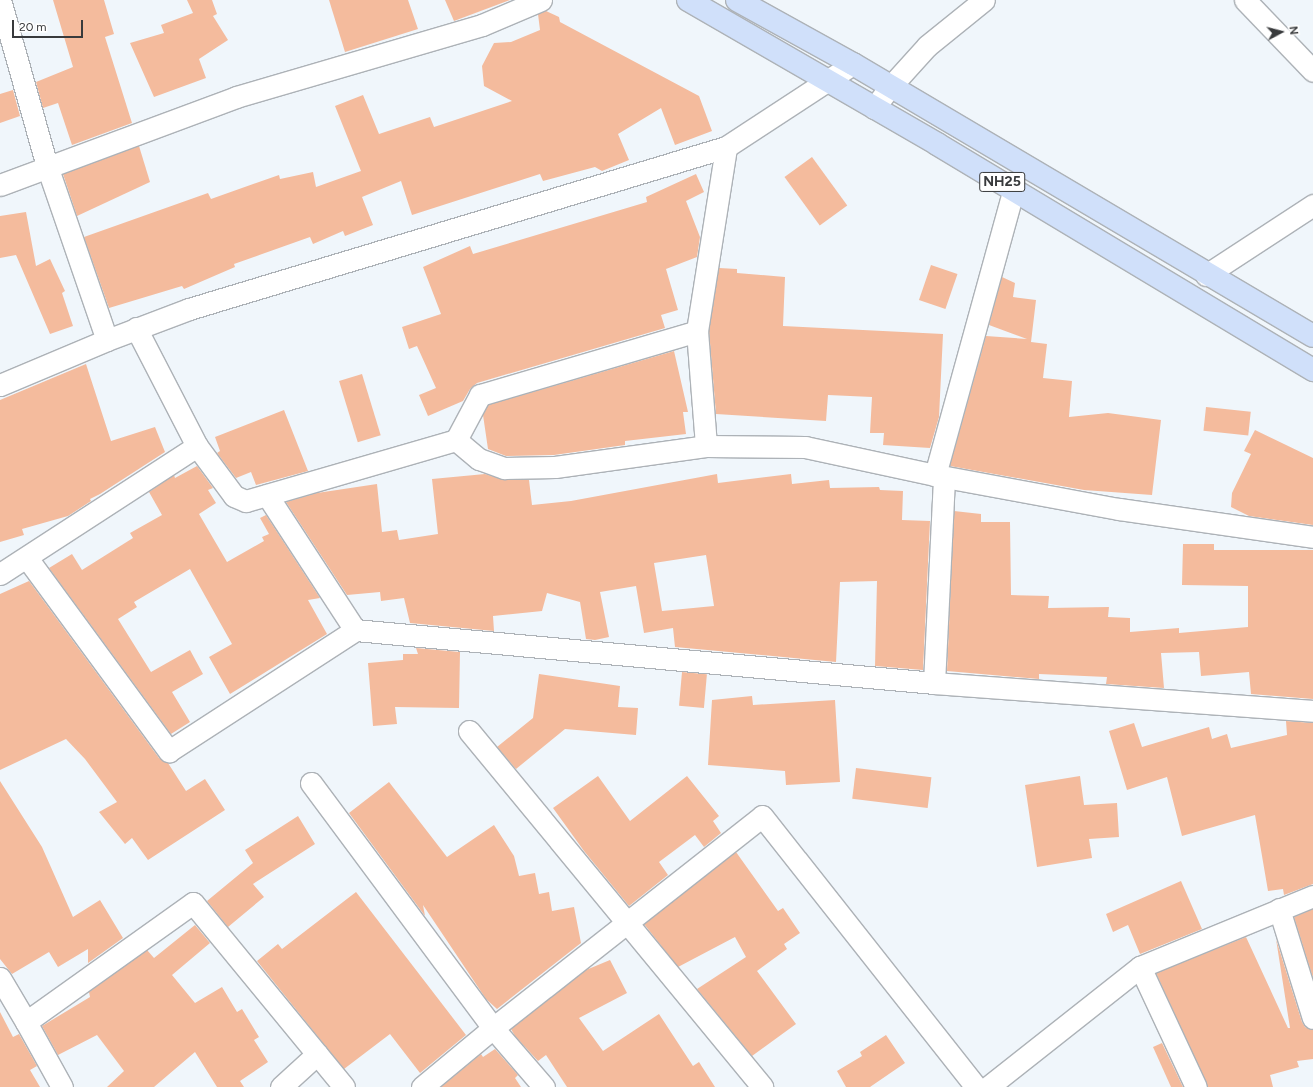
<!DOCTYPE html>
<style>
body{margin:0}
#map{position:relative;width:1313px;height:1087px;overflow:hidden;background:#f0f6fb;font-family:Figtree,sans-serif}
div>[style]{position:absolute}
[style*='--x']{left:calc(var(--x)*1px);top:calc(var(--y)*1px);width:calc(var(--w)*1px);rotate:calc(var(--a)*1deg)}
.building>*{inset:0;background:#f4bb9d;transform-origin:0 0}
.roads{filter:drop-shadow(1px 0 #adb2b7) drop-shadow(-1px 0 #adb2b7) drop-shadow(0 1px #adb2b7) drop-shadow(0 -1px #adb2b7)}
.street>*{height:21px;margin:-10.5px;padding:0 10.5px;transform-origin:10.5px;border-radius:10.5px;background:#fff}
.primary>*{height:22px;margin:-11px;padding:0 11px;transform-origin:11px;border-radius:11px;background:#d0e0fa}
span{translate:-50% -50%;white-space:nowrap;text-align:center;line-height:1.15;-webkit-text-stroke:3.5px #fff;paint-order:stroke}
.shield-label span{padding:1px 3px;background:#fff;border:1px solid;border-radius:3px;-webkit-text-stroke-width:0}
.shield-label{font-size:14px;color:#383a3c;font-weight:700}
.north{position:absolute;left:1261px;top:12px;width:40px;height:40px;-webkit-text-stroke:3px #fff;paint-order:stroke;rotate:83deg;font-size:11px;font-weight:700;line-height:16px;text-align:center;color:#383a3c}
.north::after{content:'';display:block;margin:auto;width:14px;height:18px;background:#383a3c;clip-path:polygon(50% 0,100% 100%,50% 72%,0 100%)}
.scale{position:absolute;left:12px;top:20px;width:71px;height:18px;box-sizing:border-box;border:2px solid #383a3c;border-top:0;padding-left:5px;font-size:12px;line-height:14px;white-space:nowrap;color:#383a3c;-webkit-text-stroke:3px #fff;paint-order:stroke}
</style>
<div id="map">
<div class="building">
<div style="clip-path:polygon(53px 0,104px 0,114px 34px,105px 37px,132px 123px,72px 145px,58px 103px,43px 108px,36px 82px,73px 67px)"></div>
<div style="clip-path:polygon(187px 0,212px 0,217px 14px,213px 16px,228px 40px,199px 59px,206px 78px,154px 97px,130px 43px,164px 33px,161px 25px,193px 13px)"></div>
<div style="clip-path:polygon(329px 0,408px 0,418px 29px,345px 52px)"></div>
<div style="clip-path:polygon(445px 0,510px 0,454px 21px)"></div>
<div style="clip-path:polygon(546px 11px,559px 17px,560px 22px,699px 96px,712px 131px,675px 145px,661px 108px,618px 134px,629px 160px,602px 171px,595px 167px,543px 181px,540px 174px,412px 215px,401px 181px,362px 197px,373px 225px,345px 236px,343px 231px,313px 244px,310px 237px,234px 264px,235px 267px,184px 289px,182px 286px,109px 308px,84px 237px,208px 193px,211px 199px,279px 175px,280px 179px,313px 172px,316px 187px,361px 171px,335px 106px,363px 95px,379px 134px,430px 117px,434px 127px,512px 101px,484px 86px,482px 66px,494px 43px,511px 42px,540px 30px,538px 14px)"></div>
<div style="clip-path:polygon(13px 90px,20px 116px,0 123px,0 94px)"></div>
<div style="clip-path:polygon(139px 146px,150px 182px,77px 216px,63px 174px)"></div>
<div style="left:812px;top:157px;width:60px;height:34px;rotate:54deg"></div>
<div style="clip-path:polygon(696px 174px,704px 192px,686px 201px,700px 237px,697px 257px,666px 269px,678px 310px,661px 315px,665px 328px,477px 383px,470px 389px,463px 401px,428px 416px,419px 395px,436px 388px,417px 346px,409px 349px,402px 327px,441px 314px,423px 267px,470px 246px,473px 254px,647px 202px,646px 197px)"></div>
<div style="clip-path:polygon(26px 212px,36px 266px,50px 259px,65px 291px,62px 293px,73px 326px,50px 334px,16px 255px,0 258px,0 216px)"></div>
<div style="left:931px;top:265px;width:28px;height:37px;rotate:19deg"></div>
<div style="clip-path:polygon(719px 268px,737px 269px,737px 273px,785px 277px,783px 326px,943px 334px,939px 417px,930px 448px,883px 445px,884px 433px,870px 433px,872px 397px,828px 395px,826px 421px,716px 414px,709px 331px)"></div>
<div style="clip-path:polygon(1002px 277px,1015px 283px,1013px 297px,1036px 300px,1031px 342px,1047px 344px,1043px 378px,1072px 381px,1069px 417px,1108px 413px,1161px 420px,1152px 495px,1084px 490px,950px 466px,986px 336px,1027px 339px,989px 325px)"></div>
<div style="clip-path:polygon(674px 351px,688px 412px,683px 412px,686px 434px,625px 441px,625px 445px,554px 455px,506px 456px,488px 449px,483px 415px,488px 405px)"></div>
<div style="clip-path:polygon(86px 364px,111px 441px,155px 427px,165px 452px,100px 494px,90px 499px,91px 501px,68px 516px,22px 529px,24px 535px,0 542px,0 400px)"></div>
<div style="left:362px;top:374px;width:64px;height:24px;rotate:73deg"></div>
<div style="left:1206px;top:407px;width:45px;height:24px;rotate:6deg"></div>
<div style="clip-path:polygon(284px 410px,308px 471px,256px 485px,251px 472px,236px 478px,217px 453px,220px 451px,215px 437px)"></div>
<div style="clip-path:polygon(1255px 430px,1313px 458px,1313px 525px,1249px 516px,1231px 507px,1232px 493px,1251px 454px,1244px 451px)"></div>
<div style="clip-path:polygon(197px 466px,213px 488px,208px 490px,216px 503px,199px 514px,227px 562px,264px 541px,262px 537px,269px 534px,260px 518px,266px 515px,320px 598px,308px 600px,327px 634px,230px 694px,209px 657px,232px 644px,190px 569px,134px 602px,137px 607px,118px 619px,151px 672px,190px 650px,203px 674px,172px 692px,190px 722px,171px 734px,49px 568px,72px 554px,82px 570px,133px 538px,130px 533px,162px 515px,149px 492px,174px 475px,175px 478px)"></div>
<div style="clip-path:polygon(evenodd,485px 474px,504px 480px,529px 480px,532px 505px,571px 501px,717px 474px,718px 483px,791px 474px,792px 484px,829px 480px,830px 488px,879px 487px,880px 490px,903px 491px,902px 520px,930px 521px,923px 670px,875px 666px,877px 581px,840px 582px,836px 662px,675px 647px,673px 628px,644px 633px,636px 586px,600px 592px,609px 637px,595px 640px,586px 639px,580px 602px,547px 593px,542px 611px,493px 616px,494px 631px,410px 623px,404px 598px,381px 601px,380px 592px,347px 595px,286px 502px,317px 493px,377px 484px,382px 532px,397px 530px,399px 540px,438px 534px,432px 479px,485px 474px,706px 555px,714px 606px,662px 611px,654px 563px,706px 555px)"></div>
<div style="clip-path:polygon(954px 511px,981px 514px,981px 522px,1010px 522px,1011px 595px,1049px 596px,1048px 608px,1109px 607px,1108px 617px,1130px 618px,1130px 632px,1179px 628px,1179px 633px,1248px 627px,1248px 586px,1182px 585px,1183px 544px,1214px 544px,1214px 550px,1313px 550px,1313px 699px,1251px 694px,1249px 672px,1201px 676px,1199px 652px,1161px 653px,1164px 688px,1106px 684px,1107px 677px,1039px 674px,1039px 679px,947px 671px)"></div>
<div style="clip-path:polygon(29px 581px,159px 758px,168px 763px,186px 791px,205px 779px,225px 810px,148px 860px,132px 838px,125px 844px,99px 812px,117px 802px,85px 759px,66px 739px,0 770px,0 594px)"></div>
<div style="clip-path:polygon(416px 648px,460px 652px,459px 708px,395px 707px,397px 724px,373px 726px,368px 663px,403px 660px,403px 654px,418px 654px)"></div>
<div style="left:682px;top:672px;width:25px;height:34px;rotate:5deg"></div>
<div style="clip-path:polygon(539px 674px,620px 686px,618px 707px,638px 708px,636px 735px,565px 729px,516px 769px,497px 747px,533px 718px)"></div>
<div style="clip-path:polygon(752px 696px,753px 705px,835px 700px,840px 782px,786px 785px,785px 771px,708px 765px,712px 700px)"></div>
<div style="clip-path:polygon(1286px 721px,1313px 723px,1313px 884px,1284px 895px,1283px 889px,1268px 891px,1255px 815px,1182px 836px,1167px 777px,1127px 790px,1109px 731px,1134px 723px,1142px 747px,1209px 727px,1212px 739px,1227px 734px,1231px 748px,1287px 735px)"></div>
<div style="left:856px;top:768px;width:76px;height:31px;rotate:7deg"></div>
<div style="clip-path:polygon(598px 776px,630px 821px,687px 776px,719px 816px,713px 821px,721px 833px,704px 847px,695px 835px,659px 862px,668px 875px,629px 906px,584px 851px,553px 808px)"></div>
<div style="clip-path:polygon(1080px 776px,1084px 805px,1117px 803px,1119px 837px,1089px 839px,1092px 858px,1037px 867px,1025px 785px)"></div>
<div style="clip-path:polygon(0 781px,42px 847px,73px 917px,100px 900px,123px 938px,88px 963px,88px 949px,58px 967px,49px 952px,12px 974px,0 959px)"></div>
<div style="clip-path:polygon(389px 782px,447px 857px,494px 825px,514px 856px,519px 876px,535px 873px,539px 894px,549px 892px,552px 911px,574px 907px,581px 943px,497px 1009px,486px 999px,423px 905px,425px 916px,349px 813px)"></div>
<div style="clip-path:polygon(298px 816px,315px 844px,253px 884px,264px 897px,228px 927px,207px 901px,253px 863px,245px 850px)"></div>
<div style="clip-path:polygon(736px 852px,778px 911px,783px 908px,800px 933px,784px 944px,787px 949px,757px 971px,796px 1024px,752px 1056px,697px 989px,746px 957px,735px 937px,678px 967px,644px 924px)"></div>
<div style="clip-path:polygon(1181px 881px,1202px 929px,1140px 954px,1128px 925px,1113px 932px,1106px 914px)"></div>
<div style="clip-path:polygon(356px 892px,466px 1035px,420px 1073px,390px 1034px,344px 1069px,257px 961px,278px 944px,282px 949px)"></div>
<div style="clip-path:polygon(1313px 909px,1313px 978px,1294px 917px)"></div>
<div style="clip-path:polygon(195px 925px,210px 943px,172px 975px,195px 1003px,222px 987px,237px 1012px,242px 1009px,259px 1037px,254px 1040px,268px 1062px,240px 1081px,244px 1087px,217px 1087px,195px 1052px,154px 1087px,107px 1087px,124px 1071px,97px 1035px,58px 1055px,42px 1026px,90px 997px,89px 992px,147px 950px,154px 958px)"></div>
<div style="clip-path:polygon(1246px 937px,1288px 1028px,1290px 1028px,1276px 939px,1302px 1022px,1305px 1027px,1313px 1030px,1313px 1059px,1297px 1061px,1299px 1067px,1270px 1075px,1273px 1087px,1208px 1087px,1156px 973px)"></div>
<div style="clip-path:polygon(610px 960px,627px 993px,579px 1018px,603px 1051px,659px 1014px,693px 1066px,699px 1062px,715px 1087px,567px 1087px,546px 1055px,538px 1061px,515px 1036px,511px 1029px,586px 970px)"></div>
<div style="clip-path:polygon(0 1012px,13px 1037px,19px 1034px,37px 1066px,30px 1070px,40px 1087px,0 1087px)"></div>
<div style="clip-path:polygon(886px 1035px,905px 1063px,870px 1087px,846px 1087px,837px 1071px,862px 1056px,860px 1052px)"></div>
<div style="clip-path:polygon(1162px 1043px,1183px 1087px,1171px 1087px,1153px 1047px)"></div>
<div style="clip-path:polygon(495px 1049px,518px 1075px,515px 1078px,521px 1087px,441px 1087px,481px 1054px,483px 1057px)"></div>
</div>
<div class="roads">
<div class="street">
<div style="--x:0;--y:0;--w:173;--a:74.2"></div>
<div style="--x:47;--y:166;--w:184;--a:71"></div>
<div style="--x:1245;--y:0;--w:98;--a:46.2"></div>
<div style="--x:874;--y:108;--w:26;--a:-53"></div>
<div style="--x:890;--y:87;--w:55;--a:-47.9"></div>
<div style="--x:927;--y:46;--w:73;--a:-38.9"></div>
<div style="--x:0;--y:185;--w:252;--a:-20.4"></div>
<div style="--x:236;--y:97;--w:256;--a:-16.3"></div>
<div style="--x:482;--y:25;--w:64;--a:-23"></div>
<div style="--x:1206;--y:275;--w:128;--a:-33.2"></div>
<div style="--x:136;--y:328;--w:133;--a:62.7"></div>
<div style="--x:697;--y:331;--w:115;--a:85.5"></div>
<div style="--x:0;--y:385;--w:116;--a:-22.8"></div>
<div style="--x:107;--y:340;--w:88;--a:-20.7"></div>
<div style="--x:189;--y:309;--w:561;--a:-16.79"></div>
<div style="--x:726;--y:147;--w:152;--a:-33.2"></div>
<div style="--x:456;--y:440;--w:30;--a:40"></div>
<div style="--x:479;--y:459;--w:27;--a:20"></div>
<div style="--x:504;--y:468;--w:51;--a:-1.1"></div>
<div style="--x:555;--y:467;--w:152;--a:-7.9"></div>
<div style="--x:706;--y:446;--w:99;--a:0.6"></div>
<div style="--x:805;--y:447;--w:133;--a:12.2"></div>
<div style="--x:935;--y:475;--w:187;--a:10.5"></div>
<div style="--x:1119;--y:509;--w:196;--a:8.2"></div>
<div style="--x:935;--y:475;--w:297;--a:-74.6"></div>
<div style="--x:267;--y:495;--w:161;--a:56.9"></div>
<div style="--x:355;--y:630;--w:581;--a:5.23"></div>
<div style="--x:934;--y:683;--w:380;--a:4.2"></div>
<div style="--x:27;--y:558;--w:240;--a:53.7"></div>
<div style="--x:169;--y:751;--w:222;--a:-33"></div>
<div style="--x:0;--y:574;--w:235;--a:-33"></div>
<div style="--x:197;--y:446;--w:62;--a:53.5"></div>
<div style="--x:234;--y:496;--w:13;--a:23"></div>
<div style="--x:246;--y:501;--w:219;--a:-16.2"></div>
<div style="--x:456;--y:440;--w:51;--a:-61.9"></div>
<div style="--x:480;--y:395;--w:226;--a:-16.4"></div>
<div style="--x:697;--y:331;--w:186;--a:-81"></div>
<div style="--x:934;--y:683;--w:206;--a:-87.2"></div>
<div style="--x:469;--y:731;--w:461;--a:50.5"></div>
<div style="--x:311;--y:783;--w:305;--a:53.4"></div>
<div style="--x:493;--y:1028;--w:78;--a:49.2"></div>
<div style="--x:1279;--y:909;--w:114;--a:72.7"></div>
<div style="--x:1140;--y:967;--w:187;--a:-22.3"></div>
<div style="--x:0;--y:978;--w:51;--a:59.4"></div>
<div style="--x:62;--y:1087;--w:74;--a:-119"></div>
<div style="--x:26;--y:1022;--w:205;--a:-35.5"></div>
<div style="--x:193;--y:903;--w:238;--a:50.6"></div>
<div style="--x:281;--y:1087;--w:49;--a:-42.5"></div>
<div style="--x:422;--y:1087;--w:92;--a:-39.7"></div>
<div style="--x:493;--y:1028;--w:342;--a:-38.2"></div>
<div style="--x:762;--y:816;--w:345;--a:51.7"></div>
<div style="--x:988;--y:1087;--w:194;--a:-38.3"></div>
<div style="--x:1140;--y:967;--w:132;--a:65"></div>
</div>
<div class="primary">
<div style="--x:688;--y:0;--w:288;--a:30"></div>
<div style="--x:937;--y:144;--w:439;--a:31"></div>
<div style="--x:737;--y:0;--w:132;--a:28.9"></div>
<div style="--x:853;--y:64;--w:534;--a:30.6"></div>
</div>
</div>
<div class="shield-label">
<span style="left:1002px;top:182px">NH25</span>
</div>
<div class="north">N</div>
<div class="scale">20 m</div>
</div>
